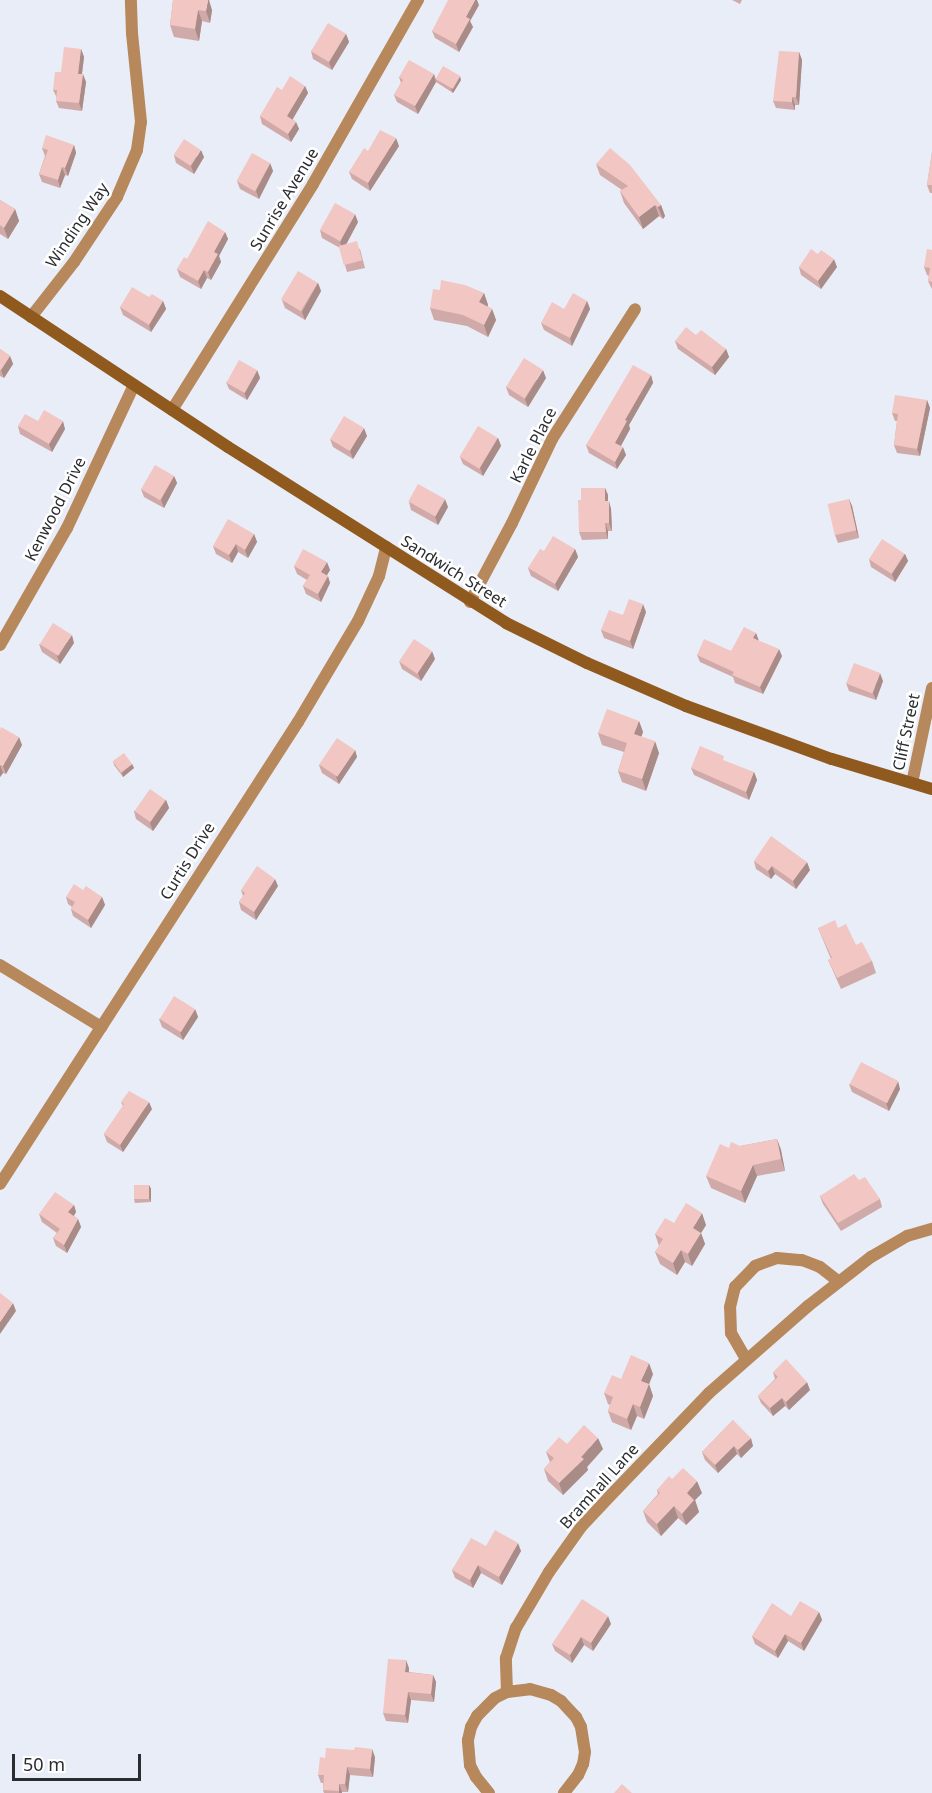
<!DOCTYPE html>
<style>
body{margin:0}
#map{position:relative;width:932px;height:1793px;overflow:hidden;background:#e8edf7;font-family:"Noto Sans",sans-serif}
div>[style]{position:absolute}
[style*='--x']{left:calc(var(--x)*1px);top:calc(var(--y)*1px);width:calc(var(--w)*1px);rotate:calc(var(--a)*1deg)}
.street>*{height:12px;margin:-6px;padding:0 6px;transform-origin:6px;border-radius:6px;background:#b7885b}
.secondary>*{height:12px;margin:-6px;padding:0 6px;transform-origin:6px;border-radius:6px;background:#905a1f}
.wall>*{inset:0;background:#d0aaa8}
.shaded-wall>*{inset:0;background:#a98b88}
.building>*{inset:0;background:#f2c6c3;transform-origin:0 0}
span{translate:-50% -50%;white-space:nowrap;text-align:center;line-height:1.15;-webkit-text-stroke:5px #fff;paint-order:stroke}
.street-label{font-size:16px;color:#2a2c30}
.scale{position:absolute;left:12px;top:1754px;width:129px;height:27px;box-sizing:border-box;border:3px solid #2a2c30;border-top:0;padding-left:8px;font-size:18px;line-height:21px;white-space:nowrap;color:#2a2c30;-webkit-text-stroke:4px #fff;paint-order:stroke}
</style>
<div id="map">
<div class="street">
<div style="--x:31;--y:317;--w:70;--a:-52"></div>
<div style="--x:74;--y:262;--w:78;--a:-56.5"></div>
<div style="--x:117;--y:197;--w:51;--a:-66.9"></div>
<div style="--x:137;--y:150;--w:28;--a:-82"></div>
<div style="--x:141;--y:122;--w:89;--a:-95.8"></div>
<div style="--x:132;--y:33;--w:33;--a:-92"></div>
<div style="--x:172;--y:410;--w:266;--a:-58"></div>
<div style="--x:313;--y:184;--w:212;--a:-60.3"></div>
<div style="--x:470;--y:602;--w:89;--a:-62"></div>
<div style="--x:512;--y:523;--w:93;--a:-64.5"></div>
<div style="--x:552;--y:439;--w:154;--a:-57.4"></div>
<div style="--x:0;--y:645;--w:135;--a:-60.2"></div>
<div style="--x:67;--y:528;--w:158;--a:-64.9"></div>
<div style="--x:912;--y:783;--w:97;--a:-78.1"></div>
<div style="--x:0;--y:965;--w:119;--a:31.5"></div>
<div style="--x:0;--y:1184;--w:550;--a:-57.18"></div>
<div style="--x:298;--y:722;--w:117;--a:-59.3"></div>
<div style="--x:358;--y:621;--w:50;--a:-65"></div>
<div style="--x:379;--y:576;--w:30;--a:-76"></div>
<div style="--x:746;--y:1359;--w:30;--a:-120"></div>
<div style="--x:731;--y:1333;--w:26;--a:-92"></div>
<div style="--x:730;--y:1307;--w:21;--a:-76"></div>
<div style="--x:735;--y:1287;--w:29;--a:-46"></div>
<div style="--x:755;--y:1266;--w:23;--a:-20"></div>
<div style="--x:777;--y:1258;--w:25;--a:5"></div>
<div style="--x:802;--y:1260;--w:19;--a:21"></div>
<div style="--x:820;--y:1267;--w:24;--a:38"></div>
<div style="--x:507;--y:1692;--w:34;--a:-92"></div>
<div style="--x:506;--y:1658;--w:32;--a:-72"></div>
<div style="--x:516;--y:1628;--w:65;--a:-59.5"></div>
<div style="--x:549;--y:1572;--w:55;--a:-54.6"></div>
<div style="--x:581;--y:1527;--w:42;--a:-46.9"></div>
<div style="--x:610;--y:1496;--w:143;--a:-46.1"></div>
<div style="--x:709;--y:1393;--w:132;--a:-41.3"></div>
<div style="--x:808;--y:1306;--w:80;--a:-37.9"></div>
<div style="--x:871;--y:1257;--w:42;--a:-30.3"></div>
<div style="--x:907;--y:1236;--w:26;--a:-16"></div>
<div style="--x:489;--y:1793;--w:21;--a:-129"></div>
<div style="--x:476;--y:1777;--w:13;--a:-117"></div>
<div style="--x:470;--y:1765;--w:25;--a:-95"></div>
<div style="--x:468;--y:1740;--w:13;--a:-77"></div>
<div style="--x:471;--y:1727;--w:13;--a:-61"></div>
<div style="--x:477;--y:1716;--w:25;--a:-45"></div>
<div style="--x:495;--y:1698;--w:13;--a:-27"></div>
<div style="--x:507;--y:1692;--w:23;--a:-7"></div>
<div style="--x:530;--y:1689;--w:22;--a:16"></div>
<div style="--x:551;--y:1695;--w:12;--a:31"></div>
<div style="--x:561;--y:1701;--w:22;--a:47"></div>
<div style="--x:576;--y:1717;--w:11;--a:63"></div>
<div style="--x:581;--y:1727;--w:25;--a:81"></div>
<div style="--x:585;--y:1752;--w:12;--a:99"></div>
<div style="--x:583;--y:1764;--w:12;--a:114"></div>
<div style="--x:578;--y:1775;--w:23;--a:128"></div>
</div>
<div class="secondary">
<div style="--x:0;--y:296;--w:273;--a:33.5"></div>
<div style="--x:228;--y:447;--w:329;--a:32.3"></div>
<div style="--x:506;--y:623;--w:90;--a:26.3"></div>
<div style="--x:587;--y:663;--w:108;--a:23.5"></div>
<div style="--x:686;--y:706;--w:155;--a:20"></div>
<div style="--x:832;--y:759;--w:104;--a:16.7"></div>
</div>
<div class="wall">
<div style="clip-path:polygon(173px 0,212px 10px,210px 23px,202px 21px,199px 41px,174px 37px,170px 25px)"></div>
<div style="clip-path:polygon(732px 0,742px 0,740px 4px)"></div>
<div style="clip-path:polygon(479px 5px,470px 21px,473px 27px,459px 52px,435px 38px,432px 31px)"></div>
<div style="clip-path:polygon(346px 34px,349px 42px,332px 70px,313px 59px,311px 51px)"></div>
<div style="clip-path:polygon(81px 49px,84px 57px,82px 74px,86px 82px,82px 111px,59px 108px,56px 101px,57px 98px,53px 90px,61px 72px)"></div>
<div style="clip-path:polygon(799px 52px,802px 60px,799px 105px,795px 105px,795px 110px,776px 108px,773px 101px)"></div>
<div style="clip-path:polygon(434px 74px,435px 78px,461px 80px,453px 93px,436px 82px,418px 114px,397px 102px,394px 95px,401px 83px,399px 77px)"></div>
<div style="clip-path:polygon(305px 86px,308px 93px,292px 119px,296px 122px,299px 129px,291px 142px,262px 124px,260px 116px,282px 90px)"></div>
<div style="clip-path:polygon(74px 145px,76px 153px,68px 176px,65px 175px,60px 188px,42px 182px,39px 174px,45px 156px,42px 148px)"></div>
<div style="clip-path:polygon(399px 146px,370px 191px,352px 179px,349px 172px,368px 151px)"></div>
<div style="clip-path:polygon(932px 152px,932px 193px,930px 193px,927px 185px)"></div>
<div style="clip-path:polygon(174px 155px,204px 157px,194px 174px,176px 163px)"></div>
<div style="clip-path:polygon(270px 163px,273px 171px,259px 199px,240px 189px,237px 181px)"></div>
<div style="clip-path:polygon(596px 164px,661px 205px,665px 216px,663px 219px,659px 216px,643px 229px,624px 203px,620px 191px,622px 190px,600px 175px)"></div>
<div style="clip-path:polygon(0 200px,15px 209px,19px 221px,8px 239px,0 234px)"></div>
<div style="clip-path:polygon(358px 222px,346px 245px,360px 249px,365px 268px,347px 272px,340px 248px,322px 238px,320px 230px)"></div>
<div style="clip-path:polygon(225px 232px,228px 239px,219px 256px,221px 262px,211px 280px,207px 278px,201px 289px,180px 277px,177px 269px,187px 259px)"></div>
<div style="clip-path:polygon(932px 250px,932px 289px,928px 281px,929px 276px,927px 275px,924px 267px)"></div>
<div style="clip-path:polygon(799px 267px,837px 267px,821px 289px,801px 275px)"></div>
<div style="clip-path:polygon(318px 283px,321px 291px,305px 320px,285px 308px,282px 300px)"></div>
<div style="clip-path:polygon(440px 290px,484px 293px,488px 305px,487px 306px,492px 309px,496px 320px,488px 337px,467px 326px,434px 320px,430px 308px)"></div>
<div style="clip-path:polygon(149px 297px,163px 301px,166px 309px,151px 332px,123px 315px,120px 307px)"></div>
<div style="clip-path:polygon(587px 301px,590px 309px,572px 346px,544px 330px,541px 323px,564px 309px)"></div>
<div style="clip-path:polygon(696px 335px,726px 349px,729px 357px,715px 375px,678px 349px,675px 341px)"></div>
<div style="clip-path:polygon(0 349px,10px 356px,13px 364px,4px 378px,0 376px)"></div>
<div style="clip-path:polygon(257px 370px,260px 378px,247px 400px,229px 389px,226px 382px)"></div>
<div style="clip-path:polygon(651px 375px,653px 383px,629px 425px,630px 429px,621px 446px,626px 455px,617px 469px,589px 453px,586px 445px)"></div>
<div style="clip-path:polygon(546px 378px,528px 407px,509px 395px,506px 387px)"></div>
<div style="clip-path:polygon(927px 400px,930px 408px,920px 456px,897px 453px,894px 445px,897px 421px,895px 421px,892px 413px)"></div>
<div style="clip-path:polygon(38px 421px,65px 429px,52px 452px,20px 434px,18px 426px)"></div>
<div style="clip-path:polygon(367px 436px,353px 459px,333px 447px,330px 439px)"></div>
<div style="clip-path:polygon(498px 438px,501px 446px,483px 476px,463px 464px,460px 457px)"></div>
<div style="clip-path:polygon(174px 476px,177px 483px,164px 508px,144px 497px,141px 489px)"></div>
<div style="clip-path:polygon(605px 488px,608px 495px,608px 501px,611px 509px,612px 531px,608px 531px,608px 539px,582px 540px,579px 532px,581px 500px)"></div>
<div style="clip-path:polygon(849px 499px,852px 506px,859px 538px,838px 543px,835px 535px)"></div>
<div style="clip-path:polygon(409px 502px,448px 507px,438px 525px,411px 510px)"></div>
<div style="clip-path:polygon(254px 534px,257px 542px,248px 558px,238px 552px,232px 563px,216px 554px,213px 546px)"></div>
<div style="clip-path:polygon(575px 549px,578px 557px,558px 591px,531px 576px,528px 568px,544px 551px)"></div>
<div style="clip-path:polygon(905px 554px,908px 561px,895px 582px,871px 567px,869px 559px)"></div>
<div style="clip-path:polygon(294px 566px,330px 570px,327px 575px,330px 583px,321px 602px,306px 594px,303px 586px,307px 580px,297px 574px)"></div>
<div style="clip-path:polygon(646px 612px,633px 649px,604px 638px,601px 630px,623px 615px)"></div>
<div style="clip-path:polygon(756px 633px,758px 641px,782px 656px,763px 694px,735px 683px,733px 677px,700px 662px,697px 655px,731px 651px)"></div>
<div style="clip-path:polygon(74px 643px,60px 664px,42px 652px,39px 644px)"></div>
<div style="clip-path:polygon(435px 659px,421px 681px,402px 669px,399px 661px)"></div>
<div style="clip-path:polygon(883px 681px,876px 700px,849px 691px,846px 683px)"></div>
<div style="clip-path:polygon(639px 721px,643px 732px,641px 737px,659px 753px,646px 791px,622px 782px,618px 771px,624px 752px,602px 745px,598px 733px)"></div>
<div style="clip-path:polygon(0 730px,22px 745px,6px 774px,3px 773px,0 777px)"></div>
<div style="clip-path:polygon(355px 750px,357px 757px,339px 784px,322px 773px,319px 765px)"></div>
<div style="clip-path:polygon(113px 761px,132px 764px,134px 768px,123px 777px,114px 765px)"></div>
<div style="clip-path:polygon(691px 768px,754px 772px,757px 780px,749px 800px,694px 775px)"></div>
<div style="clip-path:polygon(166px 800px,169px 808px,153px 831px,136px 819px,134px 811px)"></div>
<div style="clip-path:polygon(754px 861px,810px 870px,796px 889px,775px 874px,771px 879px,756px 869px)"></div>
<div style="clip-path:polygon(278px 886px,256px 920px,241px 910px,239px 902px,243px 896px,241px 890px)"></div>
<div style="clip-path:polygon(83px 890px,102px 897px,105px 905px,91px 928px,73px 916px,71px 909px,72px 907px,68px 904px,66px 897px)"></div>
<div style="clip-path:polygon(818px 928px,838px 928px,872px 961px,876px 973px,841px 989px,828px 960px,831px 959px)"></div>
<div style="clip-path:polygon(195px 1009px,198px 1017px,183px 1040px,162px 1027px,159px 1019px)"></div>
<div style="clip-path:polygon(849px 1084px,900px 1089px,889px 1111px,852px 1092px)"></div>
<div style="clip-path:polygon(121px 1102px,152px 1109px,123px 1152px,107px 1142px,104px 1134px,123px 1106px)"></div>
<div style="clip-path:polygon(777px 1139px,781px 1150px,785px 1171px,757px 1176px,745px 1203px,711px 1188px,706px 1176px,729px 1148px)"></div>
<div style="clip-path:polygon(859px 1180px,880px 1199px,882px 1207px,841px 1231px,823px 1204px,820px 1196px)"></div>
<div style="clip-path:polygon(149px 1185px,151px 1189px,151px 1202px,135px 1203px,134px 1199px)"></div>
<div style="clip-path:polygon(74px 1205px,76px 1212px,74px 1216px,78px 1219px,81px 1227px,67px 1253px,56px 1246px,53px 1238px,57px 1233px,42px 1222px,39px 1214px)"></div>
<div style="clip-path:polygon(674px 1223px,706px 1225px,701px 1233px,705px 1244px,692px 1266px,685px 1262px,677px 1275px,660px 1264px,655px 1252px,659px 1246px,655px 1234px)"></div>
<div style="clip-path:polygon(773px 1372px,810px 1390px,789px 1410px,785px 1406px,773px 1416px,761px 1403px,758px 1396px,775px 1379px)"></div>
<div style="clip-path:polygon(653px 1374px,649px 1384px,653px 1396px,644px 1419px,637px 1416px,631px 1430px,612px 1422px,608px 1411px,610px 1405px,608px 1404px,604px 1393px,621px 1379px)"></div>
<div style="clip-path:polygon(733px 1420px,753px 1446px,741px 1458px,737px 1454px,718px 1473px,705px 1460px,702px 1452px)"></div>
<div style="clip-path:polygon(567px 1444px,603px 1449px,587px 1467px,588px 1470px,563px 1495px,548px 1481px,544px 1469px,550px 1462px,546px 1452px)"></div>
<div style="clip-path:polygon(672px 1479px,702px 1493px,695px 1500px,699px 1512px,686px 1525px,678px 1518px,661px 1536px,647px 1522px,643px 1511px,658px 1494px,657px 1490px)"></div>
<div style="clip-path:polygon(486px 1546px,521px 1551px,502px 1585px,481px 1573px,473px 1588px,455px 1578px,452px 1570px)"></div>
<div style="clip-path:polygon(819px 1612px,822px 1620px,804px 1651px,788px 1641px,778px 1658px,755px 1644px,752px 1636px,791px 1616px)"></div>
<div style="clip-path:polygon(611px 1624px,593px 1651px,584px 1645px,572px 1663px,555px 1651px,552px 1644px)"></div>
<div style="clip-path:polygon(409px 1668px,409px 1672px,433px 1675px,436px 1682px,434px 1702px,411px 1700px,408px 1723px,386px 1721px,383px 1713px)"></div>
<div style="clip-path:polygon(375px 1757px,373px 1777px,350px 1775px,348px 1792px,342px 1792px,342px 1793px,324px 1793px,323px 1790px,323px 1783px,321px 1783px,318px 1775px,325px 1758px)"></div>
</div>
<div class="shaded-wall">
<div style="clip-path:polygon(208px 0,209px 0,212px 10px,210px 23px,206px 11px)"></div>
<div style="clip-path:polygon(475px 0,477px 0,479px 5px,470px 21px,473px 27px,459px 52px,456px 44px,466px 17px)"></div>
<div style="clip-path:polygon(198px 10px,202px 21px,199px 41px,195px 29px)"></div>
<div style="clip-path:polygon(346px 34px,349px 42px,332px 70px,329px 62px)"></div>
<div style="clip-path:polygon(81px 49px,84px 57px,81px 81px,78px 74px)"></div>
<div style="clip-path:polygon(799px 52px,802px 60px,799px 105px,796px 97px)"></div>
<div style="clip-path:polygon(83px 74px,86px 82px,82px 111px,79px 103px)"></div>
<div style="clip-path:polygon(434px 74px,436px 82px,418px 114px,415px 106px)"></div>
<div style="clip-path:polygon(460px 76px,461px 80px,453px 93px,451px 89px)"></div>
<div style="clip-path:polygon(305px 86px,308px 93px,290px 124px,287px 116px)"></div>
<div style="clip-path:polygon(792px 97px,795px 105px,795px 110px,792px 102px)"></div>
<div style="clip-path:polygon(296px 122px,299px 129px,291px 142px,288px 134px)"></div>
<div style="clip-path:polygon(396px 138px,399px 146px,370px 191px,368px 183px)"></div>
<div style="clip-path:polygon(74px 145px,76px 153px,68px 176px,65px 168px)"></div>
<div style="clip-path:polygon(201px 150px,204px 157px,194px 174px,191px 166px)"></div>
<div style="clip-path:polygon(270px 163px,273px 171px,259px 199px,256px 191px)"></div>
<div style="clip-path:polygon(62px 167px,65px 175px,60px 188px,58px 180px)"></div>
<div style="clip-path:polygon(655px 205px,659px 216px,643px 229px,639px 217px)"></div>
<div style="clip-path:polygon(661px 205px,665px 216px,663px 219px,658px 207px)"></div>
<div style="clip-path:polygon(15px 209px,19px 221px,8px 239px,4px 228px)"></div>
<div style="clip-path:polygon(355px 214px,358px 222px,343px 250px,340px 242px)"></div>
<div style="clip-path:polygon(225px 232px,228px 239px,219px 256px,221px 262px,211px 280px,208px 272px,214px 252px)"></div>
<div style="clip-path:polygon(834px 259px,837px 267px,821px 289px,818px 281px)"></div>
<div style="clip-path:polygon(204px 270px,207px 278px,201px 289px,198px 281px)"></div>
<div style="clip-path:polygon(318px 283px,321px 291px,305px 320px,302px 312px)"></div>
<div style="clip-path:polygon(484px 293px,488px 305px,484px 314px,479px 302px)"></div>
<div style="clip-path:polygon(163px 301px,166px 309px,151px 332px,149px 325px)"></div>
<div style="clip-path:polygon(587px 301px,590px 309px,572px 346px,570px 338px)"></div>
<div style="clip-path:polygon(492px 309px,496px 320px,488px 337px,484px 325px)"></div>
<div style="clip-path:polygon(726px 349px,729px 357px,715px 375px,712px 367px)"></div>
<div style="clip-path:polygon(10px 356px,13px 364px,4px 378px,1px 370px)"></div>
<div style="clip-path:polygon(257px 370px,260px 378px,247px 400px,244px 392px)"></div>
<div style="clip-path:polygon(543px 370px,546px 378px,528px 407px,525px 399px)"></div>
<div style="clip-path:polygon(651px 375px,653px 383px,629px 425px,630px 429px,618px 451px,615px 443px,625px 420px)"></div>
<div style="clip-path:polygon(927px 400px,930px 408px,920px 456px,917px 449px)"></div>
<div style="clip-path:polygon(63px 421px,65px 429px,52px 452px,49px 444px)"></div>
<div style="clip-path:polygon(364px 428px,367px 436px,353px 459px,350px 451px)"></div>
<div style="clip-path:polygon(498px 438px,501px 446px,483px 476px,480px 468px)"></div>
<div style="clip-path:polygon(623px 447px,626px 455px,617px 469px,615px 462px)"></div>
<div style="clip-path:polygon(174px 476px,177px 483px,164px 508px,161px 500px)"></div>
<div style="clip-path:polygon(605px 488px,608px 495px,608px 509px,605px 501px)"></div>
<div style="clip-path:polygon(445px 499px,448px 507px,438px 525px,435px 517px)"></div>
<div style="clip-path:polygon(849px 499px,852px 506px,859px 538px,856px 530px)"></div>
<div style="clip-path:polygon(609px 501px,611px 509px,612px 531px,609px 523px)"></div>
<div style="clip-path:polygon(605px 523px,608px 531px,608px 539px,606px 532px)"></div>
<div style="clip-path:polygon(254px 534px,257px 542px,248px 558px,245px 550px)"></div>
<div style="clip-path:polygon(236px 544px,238px 552px,232px 563px,229px 555px)"></div>
<div style="clip-path:polygon(575px 549px,578px 557px,558px 591px,555px 584px)"></div>
<div style="clip-path:polygon(905px 554px,908px 561px,895px 582px,892px 574px)"></div>
<div style="clip-path:polygon(327px 562px,330px 570px,324px 580px,321px 572px)"></div>
<div style="clip-path:polygon(328px 576px,330px 583px,321px 602px,318px 594px)"></div>
<div style="clip-path:polygon(643px 604px,646px 612px,633px 649px,630px 641px)"></div>
<div style="clip-path:polygon(756px 633px,759px 641px,753px 638px)"></div>
<div style="clip-path:polygon(72px 635px,74px 643px,60px 664px,57px 656px)"></div>
<div style="clip-path:polygon(779px 649px,782px 656px,763px 694px,760px 687px)"></div>
<div style="clip-path:polygon(432px 651px,435px 659px,421px 681px,418px 673px)"></div>
<div style="clip-path:polygon(880px 673px,883px 681px,876px 700px,873px 693px)"></div>
<div style="clip-path:polygon(639px 721px,643px 732px,638px 746px,634px 734px)"></div>
<div style="clip-path:polygon(19px 737px,22px 745px,6px 774px,3px 766px)"></div>
<div style="clip-path:polygon(655px 741px,659px 753px,646px 791px,642px 779px)"></div>
<div style="clip-path:polygon(355px 750px,357px 757px,339px 784px,336px 777px)"></div>
<div style="clip-path:polygon(132px 764px,134px 768px,123px 777px,122px 773px)"></div>
<div style="clip-path:polygon(0 765px,3px 773px,0 777px)"></div>
<div style="clip-path:polygon(754px 772px,757px 780px,749px 800px,746px 792px)"></div>
<div style="clip-path:polygon(166px 800px,169px 808px,153px 831px,150px 823px)"></div>
<div style="clip-path:polygon(807px 862px,810px 870px,796px 889px,793px 881px)"></div>
<div style="clip-path:polygon(772px 866px,775px 874px,771px 879px,768px 871px)"></div>
<div style="clip-path:polygon(275px 879px,278px 886px,256px 920px,254px 912px)"></div>
<div style="clip-path:polygon(102px 897px,105px 905px,91px 928px,88px 920px)"></div>
<div style="clip-path:polygon(195px 1009px,198px 1017px,183px 1040px,180px 1032px)"></div>
<div style="clip-path:polygon(898px 1081px,900px 1089px,889px 1111px,886px 1103px)"></div>
<div style="clip-path:polygon(149px 1102px,152px 1109px,123px 1152px,120px 1145px)"></div>
<div style="clip-path:polygon(777px 1139px,781px 1150px,785px 1171px,781px 1159px)"></div>
<div style="clip-path:polygon(753px 1165px,757px 1176px,745px 1203px,741px 1191px)"></div>
<div style="clip-path:polygon(149px 1185px,151px 1189px,151px 1202px,149px 1198px)"></div>
<div style="clip-path:polygon(74px 1205px,76px 1212px,71px 1220px,68px 1212px)"></div>
<div style="clip-path:polygon(702px 1213px,706px 1225px,701px 1233px,705px 1244px,692px 1266px,688px 1254px,693px 1228px)"></div>
<div style="clip-path:polygon(78px 1219px,81px 1227px,67px 1253px,64px 1245px)"></div>
<div style="clip-path:polygon(681px 1250px,685px 1262px,677px 1275px,673px 1263px)"></div>
<div style="clip-path:polygon(13px 1303px,16px 1311px,0 1334px,0 1322px)"></div>
<div style="clip-path:polygon(649px 1363px,653px 1374px,646px 1392px,641px 1381px)"></div>
<div style="clip-path:polygon(807px 1382px,810px 1390px,789px 1410px,786px 1402px)"></div>
<div style="clip-path:polygon(649px 1384px,653px 1396px,644px 1419px,640px 1407px)"></div>
<div style="clip-path:polygon(782px 1398px,785px 1406px,773px 1416px,770px 1408px)"></div>
<div style="clip-path:polygon(633px 1404px,637px 1416px,631px 1430px,627px 1419px)"></div>
<div style="clip-path:polygon(598px 1438px,603px 1449px,587px 1467px,588px 1470px,563px 1495px,559px 1483px)"></div>
<div style="clip-path:polygon(751px 1438px,753px 1446px,741px 1458px,738px 1450px)"></div>
<div style="clip-path:polygon(734px 1446px,737px 1454px,718px 1473px,715px 1465px)"></div>
<div style="clip-path:polygon(697px 1481px,702px 1493px,695px 1500px,699px 1512px,686px 1525px,682px 1514px,687px 1493px)"></div>
<div style="clip-path:polygon(674px 1506px,678px 1518px,661px 1536px,657px 1524px)"></div>
<div style="clip-path:polygon(518px 1543px,521px 1551px,502px 1585px,499px 1577px)"></div>
<div style="clip-path:polygon(478px 1565px,481px 1573px,473px 1588px,470px 1580px)"></div>
<div style="clip-path:polygon(819px 1612px,822px 1620px,804px 1651px,801px 1643px)"></div>
<div style="clip-path:polygon(608px 1616px,611px 1624px,593px 1651px,591px 1643px)"></div>
<div style="clip-path:polygon(785px 1634px,788px 1641px,778px 1658px,775px 1651px)"></div>
<div style="clip-path:polygon(581px 1637px,584px 1645px,572px 1663px,570px 1655px)"></div>
<div style="clip-path:polygon(406px 1660px,409px 1668px,408px 1680px,405px 1672px)"></div>
<div style="clip-path:polygon(433px 1675px,436px 1682px,434px 1702px,431px 1694px)"></div>
<div style="clip-path:polygon(408px 1692px,411px 1700px,408px 1723px,405px 1715px)"></div>
<div style="clip-path:polygon(372px 1749px,375px 1757px,373px 1777px,370px 1769px)"></div>
<div style="clip-path:polygon(347px 1767px,350px 1775px,348px 1792px,345px 1784px)"></div>
<div style="clip-path:polygon(339px 1784px,342px 1792px,342px 1793px,339px 1793px)"></div>
</div>
<div class="building">
<div style="clip-path:polygon(173px 0,208px 0,206px 11px,198px 10px,195px 29px,170px 25px)"></div>
<div style="clip-path:polygon(448px 0,475px 0,466px 17px,470px 19px,456px 44px,432px 31px)"></div>
<div style="left:328px;top:23px;width:21px;height:33px;rotate:31deg"></div>
<div style="clip-path:polygon(64px 47px,81px 49px,78px 74px,83px 74px,79px 103px,56px 101px,57px 90px,53px 90px,55px 72px,61px 72px)"></div>
<div style="clip-path:polygon(779px 51px,799px 52px,796px 97px,792px 97px,792px 102px,773px 101px)"></div>
<div style="clip-path:polygon(409px 60px,434px 74px,415px 106px,394px 95px,403px 80px,399px 77px)"></div>
<div style="left:443px;top:66px;width:20px;height:15px;rotate:30deg"></div>
<div style="clip-path:polygon(290px 76px,305px 86px,287px 116px,296px 122px,288px 134px,260px 116px,277px 87px,282px 90px)"></div>
<div style="clip-path:polygon(380px 130px,396px 138px,368px 183px,349px 172px,364px 148px,368px 151px)"></div>
<div style="clip-path:polygon(46px 135px,74px 145px,65px 168px,62px 167px,58px 180px,39px 174px,48px 150px,42px 148px)"></div>
<div style="left:184px;top:139px;width:20px;height:19px;rotate:33deg"></div>
<div style="clip-path:polygon(610px 148px,630px 165px,661px 205px,658px 207px,655px 205px,639px 217px,620px 191px,628px 186px,596px 164px)"></div>
<div style="clip-path:polygon(932px 152px,932px 185px,927px 185px)"></div>
<div style="left:252px;top:153px;width:21px;height:32px;rotate:29deg"></div>
<div style="clip-path:polygon(0 200px,15px 209px,4px 228px,0 225px)"></div>
<div style="left:335px;top:203px;width:23px;height:31px;rotate:29deg"></div>
<div style="clip-path:polygon(208px 221px,225px 232px,214px 252px,218px 254px,208px 272px,204px 270px,198px 281px,177px 269px,184px 257px,187px 259px)"></div>
<div style="left:357px;top:241px;width:20px;height:19px;rotate:75deg"></div>
<div style="clip-path:polygon(811px 249px,818px 254px,821px 250px,834px 259px,818px 281px,799px 267px)"></div>
<div style="clip-path:polygon(927px 249px,932px 250px,932px 282px,928px 281px,930px 268px,924px 267px)"></div>
<div style="left:298px;top:271px;width:23px;height:33px;rotate:31deg"></div>
<div style="clip-path:polygon(441px 280px,465px 285px,484px 293px,479px 302px,492px 309px,484px 325px,463px 315px,430px 308px,433px 289px,440px 290px)"></div>
<div style="clip-path:polygon(132px 287px,149px 297px,152px 294px,163px 301px,149px 325px,120px 307px)"></div>
<div style="clip-path:polygon(573px 293px,587px 301px,570px 338px,541px 323px,552px 302px,564px 309px)"></div>
<div style="clip-path:polygon(686px 327px,696px 335px,701px 330px,726px 349px,712px 367px,675px 341px)"></div>
<div style="clip-path:polygon(0 349px,10px 356px,1px 370px,0 370px)"></div>
<div style="left:524px;top:358px;width:22px;height:34px;rotate:32deg"></div>
<div style="left:239px;top:360px;width:21px;height:26px;rotate:29deg"></div>
<div style="clip-path:polygon(633px 365px,651px 375px,625px 420px,627px 421px,615px 443px,623px 447px,615px 462px,586px 445px)"></div>
<div style="clip-path:polygon(895px 395px,927px 400px,917px 449px,894px 445px,898px 414px,892px 413px)"></div>
<div style="clip-path:polygon(44px 410px,63px 421px,49px 444px,18px 426px,25px 414px,38px 421px)"></div>
<div style="left:344px;top:416px;width:23px;height:27px;rotate:31deg"></div>
<div style="left:478px;top:426px;width:23px;height:36px;rotate:31deg"></div>
<div style="left:155px;top:465px;width:22px;height:28px;rotate:30deg"></div>
<div style="left:418px;top:484px;width:31px;height:20px;rotate:29deg"></div>
<div style="clip-path:polygon(581px 488px,605px 488px,605px 501px,609px 501px,609px 523px,605px 523px,606px 532px,579px 532px,578px 500px,581px 500px)"></div>
<div style="left:849px;top:499px;width:32px;height:22px;rotate:77deg"></div>
<div style="clip-path:polygon(228px 519px,254px 534px,245px 550px,236px 544px,229px 555px,213px 546px)"></div>
<div style="clip-path:polygon(553px 536px,575px 549px,555px 584px,528px 568px,540px 549px,544px 551px)"></div>
<div style="left:882px;top:539px;width:27px;height:24px;rotate:33deg"></div>
<div style="clip-path:polygon(303px 549px,327px 562px,321px 572px,328px 576px,318px 594px,303px 586px,310px 575px,294px 566px)"></div>
<div style="clip-path:polygon(629px 599px,643px 604px,630px 641px,601px 630px,609px 610px,623px 615px)"></div>
<div style="left:53px;top:623px;width:22px;height:25px;rotate:32deg"></div>
<div style="clip-path:polygon(744px 627px,756px 633px,753px 638px,779px 649px,760px 687px,732px 675px,734px 672px,697px 655px,704px 639px,731px 651px)"></div>
<div style="left:414px;top:639px;width:22px;height:27px;rotate:34deg"></div>
<div style="left:854px;top:663px;width:28px;height:22px;rotate:21deg"></div>
<div style="clip-path:polygon(607px 709px,639px 721px,634px 734px,655px 741px,642px 779px,618px 771px,627px 743px,598px 733px)"></div>
<div style="clip-path:polygon(1px 727px,19px 737px,3px 766px,0 765px,0 730px)"></div>
<div style="left:337px;top:738px;width:22px;height:32px;rotate:34deg"></div>
<div style="clip-path:polygon(700px 746px,724px 756px,723px 760px,754px 772px,746px 792px,691px 768px)"></div>
<div style="left:124px;top:753px;width:14px;height:14px;rotate:54deg"></div>
<div style="left:150px;top:789px;width:19px;height:27px;rotate:35deg"></div>
<div style="clip-path:polygon(771px 836px,807px 862px,793px 881px,772px 866px,768px 871px,754px 861px)"></div>
<div style="clip-path:polygon(257px 866px,275px 879px,254px 912px,239px 902px,245px 893px,241px 890px)"></div>
<div style="clip-path:polygon(74px 884px,83px 890px,86px 886px,102px 897px,88px 920px,71px 909px,75px 902px,66px 897px)"></div>
<div style="clip-path:polygon(835px 920px,838px 928px,846px 924px,856px 945px,862px 942px,872px 961px,837px 978px,828px 960px,832px 958px,818px 928px)"></div>
<div style="left:174px;top:996px;width:25px;height:27px;rotate:32deg"></div>
<div style="left:861px;top:1062px;width:42px;height:25px;rotate:27deg"></div>
<div style="clip-path:polygon(129px 1091px,149px 1102px,120px 1145px,104px 1134px,124px 1104px,121px 1102px)"></div>
<div style="clip-path:polygon(777px 1139px,781px 1159px,753px 1165px,741px 1191px,706px 1176px,720px 1144px,729px 1148px,731px 1142px,740px 1146px)"></div>
<div style="clip-path:polygon(854px 1174px,859px 1180px,865px 1177px,880px 1199px,838px 1223px,820px 1196px)"></div>
<div style="left:134px;top:1185px;width:15px;height:14px"></div>
<div style="clip-path:polygon(55px 1192px,74px 1205px,68px 1212px,78px 1219px,64px 1245px,53px 1238px,60px 1229px,39px 1214px)"></div>
<div style="clip-path:polygon(686px 1203px,702px 1213px,693px 1228px,701px 1233px,688px 1254px,681px 1250px,673px 1263px,655px 1252px,663px 1239px,655px 1234px,665px 1218px,674px 1223px)"></div>
<div style="clip-path:polygon(0 1293px,13px 1303px,0 1322px)"></div>
<div style="clip-path:polygon(631px 1355px,649px 1363px,641px 1381px,649px 1384px,640px 1407px,633px 1404px,627px 1419px,608px 1411px,613px 1397px,604px 1393px,612px 1375px,621px 1379px)"></div>
<div style="clip-path:polygon(786px 1359px,807px 1382px,786px 1402px,782px 1398px,770px 1408px,758px 1396px,778px 1377px,773px 1372px)"></div>
<div style="clip-path:polygon(733px 1420px,751px 1438px,738px 1450px,734px 1446px,715px 1465px,702px 1452px)"></div>
<div style="clip-path:polygon(584px 1425px,598px 1438px,581px 1457px,584px 1459px,559px 1483px,544px 1469px,554px 1458px,546px 1452px,559px 1437px,567px 1444px)"></div>
<div style="clip-path:polygon(683px 1468px,697px 1481px,687px 1493px,694px 1500px,682px 1514px,674px 1506px,657px 1524px,643px 1511px,660px 1493px,657px 1490px,669px 1476px,672px 1479px)"></div>
<div style="clip-path:polygon(495px 1530px,518px 1543px,499px 1577px,478px 1565px,470px 1580px,452px 1570px,471px 1538px,486px 1546px)"></div>
<div style="clip-path:polygon(582px 1599px,608px 1616px,591px 1643px,581px 1637px,570px 1655px,552px 1644px)"></div>
<div style="clip-path:polygon(800px 1601px,819px 1612px,801px 1643px,785px 1634px,775px 1651px,752px 1636px,772px 1603px,791px 1616px)"></div>
<div style="clip-path:polygon(388px 1659px,406px 1660px,405px 1672px,433px 1675px,431px 1694px,408px 1692px,405px 1715px,383px 1713px)"></div>
<div style="clip-path:polygon(355px 1747px,372px 1749px,370px 1769px,347px 1767px,345px 1784px,339px 1784px,339px 1791px,323px 1790px,324px 1775px,318px 1775px,320px 1757px,325px 1758px,326px 1748px,354px 1750px)"></div>
<div style="clip-path:polygon(622px 1784px,632px 1793px,614px 1793px)"></div>
</div>
<div class="street-label">
<span style="left:284px;top:199px;rotate:-59deg">Sunrise Avenue</span>
<span style="left:77px;top:225px;rotate:-56deg">Winding Way</span>
<span style="left:533px;top:445px;rotate:-63deg">Karle Place</span>
<span style="left:55px;top:509px;rotate:-63deg">Kenwood Drive</span>
<span style="left:454px;top:571px;rotate:32deg">Sandwich Street</span>
<span style="left:906px;top:732px;rotate:-78deg">Cliff Street</span>
<span style="left:187px;top:861px;rotate:-58deg">Curtis Drive</span>
<span style="left:599px;top:1486px;rotate:-48deg">Bramhall Lane</span>
</div>
<div class="scale">50 m</div>
</div>
